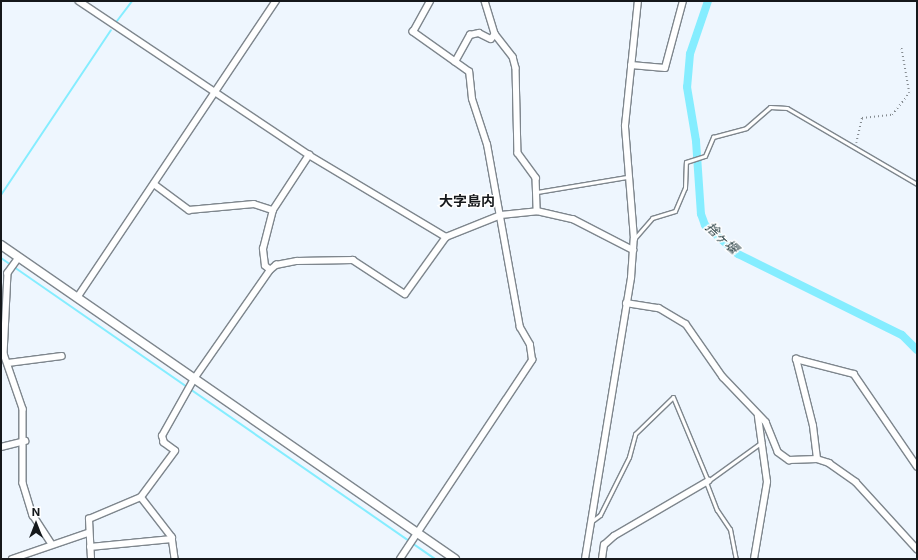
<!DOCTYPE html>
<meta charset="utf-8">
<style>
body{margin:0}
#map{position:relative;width:918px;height:560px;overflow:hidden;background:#eef6fe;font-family:Inter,"Noto Sans JP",sans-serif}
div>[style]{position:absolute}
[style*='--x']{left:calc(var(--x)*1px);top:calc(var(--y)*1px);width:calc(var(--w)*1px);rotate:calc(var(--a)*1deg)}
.stream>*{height:2px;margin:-1px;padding:0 1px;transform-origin:1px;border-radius:1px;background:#85edff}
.canal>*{height:8px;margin:-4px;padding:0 4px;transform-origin:4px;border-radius:4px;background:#85edff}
.path>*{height:1.5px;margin-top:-0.75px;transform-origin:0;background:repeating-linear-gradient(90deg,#868c91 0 1px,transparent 0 4px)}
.roads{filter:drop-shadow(1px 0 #7e868d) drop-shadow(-1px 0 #7e868d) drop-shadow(0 1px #7e868d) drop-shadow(0 -1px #7e868d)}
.lane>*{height:3px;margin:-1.5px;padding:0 1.5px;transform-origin:1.5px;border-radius:1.5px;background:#fff}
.street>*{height:5.5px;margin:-2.75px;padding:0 2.75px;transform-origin:2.75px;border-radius:2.75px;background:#fff}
.secondary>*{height:8px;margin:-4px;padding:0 4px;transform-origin:4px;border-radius:4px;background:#fff}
span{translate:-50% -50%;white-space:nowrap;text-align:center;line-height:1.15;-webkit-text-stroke:3px #fff;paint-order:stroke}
.water-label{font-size:13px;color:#1a3236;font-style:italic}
.quarter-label{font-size:14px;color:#15181b;font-weight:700}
.frame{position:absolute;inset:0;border:2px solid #15181b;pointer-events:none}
.north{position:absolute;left:16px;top:504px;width:40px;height:40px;-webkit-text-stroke:3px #fff;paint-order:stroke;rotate:0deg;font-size:11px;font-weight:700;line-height:16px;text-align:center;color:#15181b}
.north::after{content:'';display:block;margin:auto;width:14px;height:18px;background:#15181b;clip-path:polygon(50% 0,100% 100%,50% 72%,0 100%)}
</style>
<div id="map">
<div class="stream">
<div style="--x:117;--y:21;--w:25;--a:-53"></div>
<div style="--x:1;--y:195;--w:198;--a:-56.3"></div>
<div style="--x:1;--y:258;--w:528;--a:34.74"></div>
</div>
<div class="canal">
<div style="--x:708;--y:1;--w:56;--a:108.8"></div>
<div style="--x:690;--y:54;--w:33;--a:95"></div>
<div style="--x:687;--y:87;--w:55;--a:80.5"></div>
<div style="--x:696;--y:141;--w:73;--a:86.1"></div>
<div style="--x:701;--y:214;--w:12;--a:70"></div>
<div style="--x:705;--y:225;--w:44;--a:41.3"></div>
<div style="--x:738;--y:254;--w:183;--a:26.3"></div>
<div style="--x:902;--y:335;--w:21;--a:45"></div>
</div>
<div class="path">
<div style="--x:856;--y:143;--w:26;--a:-77"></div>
<div style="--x:862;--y:118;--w:30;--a:-6"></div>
<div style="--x:892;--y:115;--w:28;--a:-52"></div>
<div style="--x:909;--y:93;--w:47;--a:-99.9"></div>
</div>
<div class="roads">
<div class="lane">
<div style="--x:537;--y:192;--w:91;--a:-9.5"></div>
<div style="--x:634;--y:239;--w:28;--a:-49"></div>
<div style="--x:652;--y:218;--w:24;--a:-17"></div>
<div style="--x:675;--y:211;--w:25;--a:-67"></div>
<div style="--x:685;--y:188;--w:26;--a:-88"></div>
<div style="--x:686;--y:162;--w:20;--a:-18"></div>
<div style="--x:705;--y:156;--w:21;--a:-67"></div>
<div style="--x:713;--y:137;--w:34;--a:-15"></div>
<div style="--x:746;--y:128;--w:32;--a:-41"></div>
<div style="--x:770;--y:107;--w:17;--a:3"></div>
<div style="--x:787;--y:108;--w:151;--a:30.3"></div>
<div style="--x:706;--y:482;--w:30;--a:69"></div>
<div style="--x:717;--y:510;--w:23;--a:56"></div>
<div style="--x:730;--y:529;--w:31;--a:79"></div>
<div style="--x:592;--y:521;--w:10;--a:-37"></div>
<div style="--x:600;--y:515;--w:65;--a:-63.4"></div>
<div style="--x:629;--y:457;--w:24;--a:-75"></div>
<div style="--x:635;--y:434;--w:53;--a:-44.2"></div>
<div style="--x:673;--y:397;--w:91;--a:67.4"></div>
<div style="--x:708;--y:481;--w:67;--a:-35.8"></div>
</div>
<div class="street">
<div style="--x:79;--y:1;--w:277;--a:33.8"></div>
<div style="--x:309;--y:155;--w:160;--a:30.9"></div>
<div style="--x:446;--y:237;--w:59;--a:-21.8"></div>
<div style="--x:501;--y:215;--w:36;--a:-6"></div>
<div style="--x:537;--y:211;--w:37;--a:13"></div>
<div style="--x:573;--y:219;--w:68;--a:27.3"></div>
<div style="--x:485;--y:1;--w:34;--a:73"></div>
<div style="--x:495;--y:34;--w:29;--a:52"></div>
<div style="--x:513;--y:57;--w:11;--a:75"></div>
<div style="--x:516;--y:68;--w:85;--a:88.7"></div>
<div style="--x:518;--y:153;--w:31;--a:54"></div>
<div style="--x:536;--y:178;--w:33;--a:88"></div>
<div style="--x:455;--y:62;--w:31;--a:-61"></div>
<div style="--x:470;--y:35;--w:9;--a:-13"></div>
<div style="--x:479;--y:33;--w:13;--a:27"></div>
<div style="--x:491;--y:39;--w:6;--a:-51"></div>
<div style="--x:631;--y:65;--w:34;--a:5"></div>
<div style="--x:665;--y:68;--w:69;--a:-75"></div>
<div style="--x:154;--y:184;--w:44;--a:36.6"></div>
<div style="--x:189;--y:210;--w:65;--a:-5.3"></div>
<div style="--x:254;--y:204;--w:20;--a:18"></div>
<div style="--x:19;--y:258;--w:19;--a:126"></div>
<div style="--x:8;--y:273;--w:81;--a:92.8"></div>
<div style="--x:4;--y:354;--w:58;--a:70.9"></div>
<div style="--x:23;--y:409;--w:74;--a:90"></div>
<div style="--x:23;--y:483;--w:34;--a:73"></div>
<div style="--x:33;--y:515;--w:35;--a:57"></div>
<div style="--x:270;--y:270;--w:6;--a:-141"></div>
<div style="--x:265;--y:266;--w:17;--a:-97"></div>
<div style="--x:263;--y:249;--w:40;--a:-75.6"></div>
<div style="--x:273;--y:210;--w:66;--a:-56.8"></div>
<div style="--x:77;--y:298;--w:358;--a:-56.2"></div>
<div style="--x:626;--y:303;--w:33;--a:9"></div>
<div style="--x:659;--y:308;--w:31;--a:31"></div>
<div style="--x:686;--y:324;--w:65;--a:55.1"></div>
<div style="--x:723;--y:377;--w:62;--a:46.3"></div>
<div style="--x:766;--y:422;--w:32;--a:68"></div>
<div style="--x:778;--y:452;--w:14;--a:36"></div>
<div style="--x:789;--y:460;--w:28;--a:-2"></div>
<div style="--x:817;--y:459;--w:13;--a:18"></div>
<div style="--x:829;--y:463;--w:33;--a:35"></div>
<div style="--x:856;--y:482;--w:91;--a:47.7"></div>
<div style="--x:8;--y:363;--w:54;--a:-7.4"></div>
<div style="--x:1;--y:447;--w:25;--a:-14"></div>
<div style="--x:817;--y:459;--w:33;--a:-97"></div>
<div style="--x:813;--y:426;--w:69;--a:-104.2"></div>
<div style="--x:796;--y:359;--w:60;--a:14.5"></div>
<div style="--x:854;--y:374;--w:112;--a:55.6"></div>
<div style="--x:141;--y:497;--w:51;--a:52.2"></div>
<div style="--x:172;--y:537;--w:22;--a:82"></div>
<div style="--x:90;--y:547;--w:82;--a:-5.6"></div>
<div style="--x:12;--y:559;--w:80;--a:-18.9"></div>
<div style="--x:91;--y:559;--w:40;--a:-92.9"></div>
<div style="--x:89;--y:519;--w:56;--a:-22.9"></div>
<div style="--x:141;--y:497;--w:57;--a:-53.5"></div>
<div style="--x:175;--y:451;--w:14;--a:-144"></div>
<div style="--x:164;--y:443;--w:7;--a:-106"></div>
<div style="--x:162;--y:436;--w:65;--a:-60.7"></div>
<div style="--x:194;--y:379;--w:133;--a:-55.1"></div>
<div style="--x:270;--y:270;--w:8;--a:-40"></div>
<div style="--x:276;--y:265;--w:21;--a:-11"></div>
<div style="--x:297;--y:261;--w:56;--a:-1"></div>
<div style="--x:353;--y:260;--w:62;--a:33.2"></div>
<div style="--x:405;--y:294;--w:70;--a:-54.3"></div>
<div style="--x:400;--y:559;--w:239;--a:-56.4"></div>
<div style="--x:532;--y:360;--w:15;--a:-98"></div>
<div style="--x:530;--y:345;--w:20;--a:-120"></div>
<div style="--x:520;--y:328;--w:186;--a:-100.2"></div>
<div style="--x:487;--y:145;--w:48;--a:-108.1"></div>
<div style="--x:472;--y:99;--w:27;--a:-96"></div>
<div style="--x:469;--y:72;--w:69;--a:-144.5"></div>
<div style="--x:413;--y:32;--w:35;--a:-61"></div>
<div style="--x:585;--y:559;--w:285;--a:-80.7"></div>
<div style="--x:631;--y:278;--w:39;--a:-86"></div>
<div style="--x:634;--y:239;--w:113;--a:-94.6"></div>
<div style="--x:625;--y:126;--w:126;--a:-84.1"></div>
<div style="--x:602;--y:559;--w:14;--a:-82"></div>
<div style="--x:604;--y:545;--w:13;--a:-42"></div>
<div style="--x:614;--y:536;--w:109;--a:-30.3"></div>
<div style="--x:754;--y:559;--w:78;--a:-80.4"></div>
<div style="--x:767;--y:482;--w:66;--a:-97.9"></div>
</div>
<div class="secondary">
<div style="--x:1;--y:245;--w:552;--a:34.67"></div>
</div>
</div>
<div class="water-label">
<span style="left:722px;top:238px;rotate:43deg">捨ヶ堰</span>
</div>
<div class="quarter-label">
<span style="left:467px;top:201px">大字島内</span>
</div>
<div class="frame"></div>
<div class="north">N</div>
</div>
